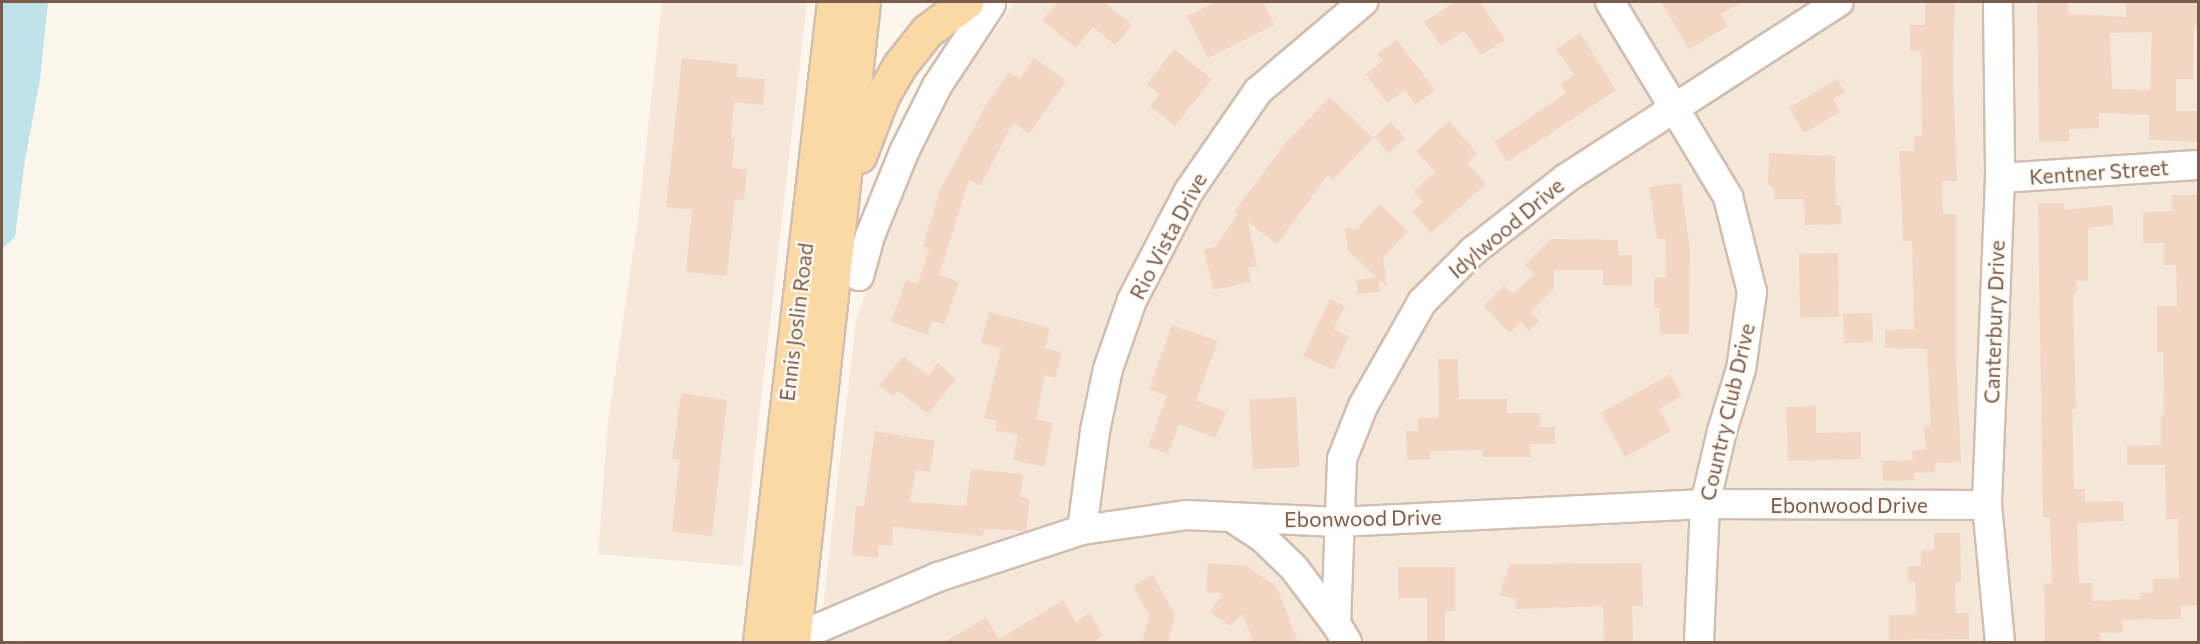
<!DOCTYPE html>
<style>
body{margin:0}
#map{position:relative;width:2200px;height:644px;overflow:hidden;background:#fdf6ec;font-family:Commissioner,sans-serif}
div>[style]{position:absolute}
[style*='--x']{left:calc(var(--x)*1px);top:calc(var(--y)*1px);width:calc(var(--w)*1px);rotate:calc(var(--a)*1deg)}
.residential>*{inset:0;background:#f5e8da}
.water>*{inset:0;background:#bfe3e8}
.building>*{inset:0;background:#f3d5c3;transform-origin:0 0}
.roads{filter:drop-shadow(2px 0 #d1beb0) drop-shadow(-2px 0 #d1beb0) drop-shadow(0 2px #d1beb0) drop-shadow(0 -2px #d1beb0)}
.minor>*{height:28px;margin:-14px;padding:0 14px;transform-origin:14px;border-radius:14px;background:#fff}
.major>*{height:33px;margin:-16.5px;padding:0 16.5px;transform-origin:16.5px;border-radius:16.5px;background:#fbd9a5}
span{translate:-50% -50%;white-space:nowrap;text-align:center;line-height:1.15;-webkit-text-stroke:4.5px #fffaf3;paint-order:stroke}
.street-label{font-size:21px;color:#7a5c4d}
.frame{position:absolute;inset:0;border:3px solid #7a5c4d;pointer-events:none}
</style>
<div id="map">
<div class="residential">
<div style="clip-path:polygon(662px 2px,807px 2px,742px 566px,598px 554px,608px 422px,638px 219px)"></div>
<div style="clip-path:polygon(1015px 2px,2198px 2px,2198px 642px,819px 642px,856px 320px,901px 195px,942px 105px)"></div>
</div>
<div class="water">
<div style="clip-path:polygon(2px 2px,48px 2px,40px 80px,25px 160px,15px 237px,2px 249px)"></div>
</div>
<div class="building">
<div style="clip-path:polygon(1058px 2px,1104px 2px,1132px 25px,1115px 45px,1093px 27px,1076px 48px,1042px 20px)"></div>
<div style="clip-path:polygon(1216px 2px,1263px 2px,1274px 25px,1208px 58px,1187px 16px)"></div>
<div style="clip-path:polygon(1455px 2px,1480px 2px,1505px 40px,1481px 55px,1464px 31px,1441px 46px,1424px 22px)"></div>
<div style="clip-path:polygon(1661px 2px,1743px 2px,1721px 14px,1728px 26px,1689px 49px)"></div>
<div style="clip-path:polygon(1925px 2px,1955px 2px,1953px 70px,1957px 181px,1942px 181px,1943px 214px,1956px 214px,1956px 354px,1961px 462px,1935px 463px,1935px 472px,1914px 473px,1914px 480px,1883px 481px,1882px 461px,1913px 460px,1912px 450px,1926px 450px,1924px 426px,1931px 426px,1927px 349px,1885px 348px,1885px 330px,1914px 329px,1912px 241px,1903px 241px,1899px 151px,1914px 151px,1914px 136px,1922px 136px,1921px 52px,1910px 51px,1910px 25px,1925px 25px)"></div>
<div style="clip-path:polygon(evenodd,2037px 2px,2068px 2px,2068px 14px,2126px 17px,2126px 2px,2199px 2px,2199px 26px,2194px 26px,2193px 79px,2176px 79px,2176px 111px,2199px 111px,2199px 142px,2149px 140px,2149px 115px,2099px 113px,2099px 128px,2069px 129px,2069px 141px,2039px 142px,2037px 2px,2152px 32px,2150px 90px,2112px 89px,2110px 33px,2152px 32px)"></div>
<div style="clip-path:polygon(1580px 33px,1616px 90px,1507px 162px,1494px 142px,1566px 93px,1560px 84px,1574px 75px,1556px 49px)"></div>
<div style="clip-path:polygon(1397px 40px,1435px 90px,1415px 105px,1405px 90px,1387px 103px,1366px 74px,1383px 61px,1377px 54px)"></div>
<div style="clip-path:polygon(1174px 49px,1212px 79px,1175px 126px,1150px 106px,1159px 94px,1147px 84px)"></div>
<div style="clip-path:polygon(1034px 57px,1066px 81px,1029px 134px,1013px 123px,980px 186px,969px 180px,939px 275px,959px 282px,944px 324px,932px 321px,928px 335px,891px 322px,906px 280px,918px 284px,929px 248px,923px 246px,940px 190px,986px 105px,1009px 72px,1020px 79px)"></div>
<div style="clip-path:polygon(682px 58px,738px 64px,737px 77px,765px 79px,763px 105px,734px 102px,731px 137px,735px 138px,732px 168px,747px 170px,744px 200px,735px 199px,727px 276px,686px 272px,692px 210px,666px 207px)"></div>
<div style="clip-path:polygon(1837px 79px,1845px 92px,1833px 99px,1840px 112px,1804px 133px,1789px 108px)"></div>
<div style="clip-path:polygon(1330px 97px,1373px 138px,1333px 180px,1328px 175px,1277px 244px,1248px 222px,1257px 266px,1248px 267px,1251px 282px,1213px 290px,1204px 249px,1215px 247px,1238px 214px,1234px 212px,1287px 141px)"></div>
<div style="clip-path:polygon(1449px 121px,1477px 153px,1467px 163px,1486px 184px,1431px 233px,1412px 212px,1423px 202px,1413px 192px,1435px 172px,1416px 151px)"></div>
<div style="left:1390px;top:122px;width:22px;height:22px;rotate:47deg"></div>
<div style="clip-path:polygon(1769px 153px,1835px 156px,1836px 205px,1841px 205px,1842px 224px,1805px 225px,1804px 199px,1775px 199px,1774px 189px,1768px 183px)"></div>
<div style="clip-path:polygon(1681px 183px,1690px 251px,1689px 334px,1660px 334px,1659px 308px,1654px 308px,1654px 278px,1666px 277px,1665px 238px,1657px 239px,1649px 187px)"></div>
<div style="clip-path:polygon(2172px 195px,2199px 195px,2199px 605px,2181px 606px,2181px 619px,2122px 620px,2123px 632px,2100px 633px,2100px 642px,2045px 642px,2044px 584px,2052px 583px,2050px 517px,2043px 517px,2038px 203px,2064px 203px,2064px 210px,2112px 205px,2114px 225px,2088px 228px,2088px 280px,2076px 281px,2076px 294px,2073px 294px,2076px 409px,2072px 410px,2074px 489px,2085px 489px,2085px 502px,2123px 501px,2124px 521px,2077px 523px,2079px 583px,2092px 583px,2092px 601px,2140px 599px,2140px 593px,2153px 592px,2153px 579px,2179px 578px,2178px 519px,2166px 519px,2165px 465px,2127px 465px,2127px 446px,2161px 445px,2161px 416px,2164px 416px,2163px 352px,2157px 352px,2157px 306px,2177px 306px,2176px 265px,2164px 265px,2164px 243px,2143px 243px,2143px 212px,2172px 211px)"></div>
<div style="clip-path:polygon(1380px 204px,1408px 231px,1383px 258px,1387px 287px,1379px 280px,1380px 292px,1358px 294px,1356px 280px,1376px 277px,1348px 251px,1345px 228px,1357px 229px)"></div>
<div style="clip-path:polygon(1551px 239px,1618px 240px,1618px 255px,1632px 255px,1632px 286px,1603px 285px,1603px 270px,1554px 270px,1554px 289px,1531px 312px,1539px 321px,1529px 331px,1521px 322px,1510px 333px,1484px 306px,1504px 285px,1513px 294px,1534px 274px,1525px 265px)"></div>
<div style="left:1838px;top:253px;width:64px;height:39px;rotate:89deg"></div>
<div style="clip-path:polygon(1330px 299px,1345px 306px,1334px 329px,1349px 336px,1333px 370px,1303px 356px)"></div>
<div style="clip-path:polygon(989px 312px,1050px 328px,1045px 348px,1062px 353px,1055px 378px,1045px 375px,1036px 419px,1053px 423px,1044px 467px,1013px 460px,1018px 435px,995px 430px,997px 421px,984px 418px,1001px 349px,981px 343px)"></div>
<div style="left:1872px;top:313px;width:29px;height:29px;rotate:88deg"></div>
<div style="clip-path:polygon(1172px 325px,1218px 341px,1196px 400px,1226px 412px,1215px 438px,1179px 424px,1168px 454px,1148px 447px,1167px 396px,1149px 389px)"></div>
<div style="clip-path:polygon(903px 356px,928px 376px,938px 363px,956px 379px,928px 414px,898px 391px,893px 396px,879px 385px)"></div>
<div style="clip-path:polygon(1438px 359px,1458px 359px,1459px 399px,1507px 399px,1507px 413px,1540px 413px,1540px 427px,1555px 427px,1555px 444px,1530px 444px,1531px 457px,1483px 457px,1482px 450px,1430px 451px,1430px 459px,1407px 460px,1406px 431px,1418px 431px,1418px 418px,1439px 418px)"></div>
<div style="clip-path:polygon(1670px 374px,1682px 396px,1659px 409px,1671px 431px,1625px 457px,1601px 413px)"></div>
<div style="clip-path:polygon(681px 393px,727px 400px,712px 536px,672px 532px,679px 460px,672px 459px)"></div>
<div style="left:1296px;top:397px;width:70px;height:47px;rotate:87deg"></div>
<div style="clip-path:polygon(1816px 406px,1816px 433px,1861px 432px,1861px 459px,1788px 461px,1786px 407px)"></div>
<div style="clip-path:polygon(875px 431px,935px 441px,930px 472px,916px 470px,910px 502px,966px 506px,971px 469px,1023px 474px,1020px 497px,1030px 499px,1026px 531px,984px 529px,983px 536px,893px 527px,892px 546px,879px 545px,878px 558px,852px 555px,856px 506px,864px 506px)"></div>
<div style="clip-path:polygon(1934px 533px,1960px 533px,1961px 582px,1955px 582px,1956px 613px,1969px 613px,1969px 639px,1889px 640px,1889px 615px,1916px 614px,1915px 582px,1908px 582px,1908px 566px,1921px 566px,1921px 550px,1934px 550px)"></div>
<div style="clip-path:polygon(1208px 563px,1247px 566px,1277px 587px,1298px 642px,1253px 642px,1243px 614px,1230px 626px,1210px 612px,1223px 593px,1206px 592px)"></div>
<div style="clip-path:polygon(1642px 563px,1643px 606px,1632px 606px,1633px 642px,1604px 642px,1603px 606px,1516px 609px,1516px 599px,1499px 595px,1510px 564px)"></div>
<div style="clip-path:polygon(1398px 567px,1455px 567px,1455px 611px,1445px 611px,1445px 642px,1427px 642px,1427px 598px,1398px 598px)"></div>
<div style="clip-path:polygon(1153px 575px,1175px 615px,1168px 642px,1142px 642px,1149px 615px,1133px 586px)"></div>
<div style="clip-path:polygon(1063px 600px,1076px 622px,1090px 613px,1103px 636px,1092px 642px,944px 642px,986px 618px,999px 639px)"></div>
</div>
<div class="roads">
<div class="minor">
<div style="--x:1610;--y:2;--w:228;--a:58.8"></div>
<div style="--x:1728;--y:197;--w:98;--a:75.8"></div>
<div style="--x:1752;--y:292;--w:78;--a:98.1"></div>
<div style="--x:1741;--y:369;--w:65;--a:107"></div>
<div style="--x:1722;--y:431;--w:75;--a:103.1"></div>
<div style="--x:1705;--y:504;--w:138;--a:92.5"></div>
<div style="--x:1998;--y:2;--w:176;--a:89.3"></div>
<div style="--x:2000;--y:178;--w:327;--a:92.3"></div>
<div style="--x:1987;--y:505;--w:138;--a:84.6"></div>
<div style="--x:2000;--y:178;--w:198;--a:-3.8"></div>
<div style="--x:859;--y:276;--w:41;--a:-74.6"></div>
<div style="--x:870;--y:236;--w:93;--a:-67.9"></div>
<div style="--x:905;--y:150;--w:72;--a:-63.4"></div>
<div style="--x:937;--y:86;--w:98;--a:-56.6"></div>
<div style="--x:1231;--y:517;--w:38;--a:33"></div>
<div style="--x:1263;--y:538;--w:43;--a:44.1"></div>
<div style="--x:1294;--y:568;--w:70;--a:53.1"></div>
<div style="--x:1082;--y:530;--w:100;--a:-82.5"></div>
<div style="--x:1095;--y:431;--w:63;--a:-78.2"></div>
<div style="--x:1108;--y:369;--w:73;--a:-70.8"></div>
<div style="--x:1132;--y:300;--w:123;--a:-62.4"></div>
<div style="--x:1189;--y:191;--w:121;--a:-55.4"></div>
<div style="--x:1258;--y:91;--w:138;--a:-40.3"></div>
<div style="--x:775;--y:638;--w:18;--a:3"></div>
<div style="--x:793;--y:639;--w:158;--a:-23.2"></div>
<div style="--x:938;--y:577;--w:151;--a:-18.1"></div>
<div style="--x:1082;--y:530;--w:105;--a:-8.2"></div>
<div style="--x:1186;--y:515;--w:152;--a:2.6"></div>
<div style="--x:1338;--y:522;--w:367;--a:-2.8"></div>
<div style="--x:1705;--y:504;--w:282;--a:0.2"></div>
<div style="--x:1347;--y:642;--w:21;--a:-121"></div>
<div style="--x:1336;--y:624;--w:165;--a:-87.9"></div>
<div style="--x:1342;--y:459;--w:57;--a:-68.4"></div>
<div style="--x:1363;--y:406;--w:120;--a:-60.4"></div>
<div style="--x:1422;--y:302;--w:72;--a:-45"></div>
<div style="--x:1473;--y:251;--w:117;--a:-38"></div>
<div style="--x:1565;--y:179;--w:326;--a:-32.9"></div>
</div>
<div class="major">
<div style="--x:859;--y:156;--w:64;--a:-69"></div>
<div style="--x:882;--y:96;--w:36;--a:-60"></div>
<div style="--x:900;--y:65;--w:43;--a:-51.5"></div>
<div style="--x:927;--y:31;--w:49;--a:-36.6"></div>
<div style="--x:760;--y:642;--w:644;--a:-83.4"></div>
<div style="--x:793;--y:642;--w:644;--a:-83.76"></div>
</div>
</div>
<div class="street-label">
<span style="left:2099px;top:172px;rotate:-4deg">Kentner Street</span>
<span style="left:1506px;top:228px;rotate:-40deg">Idylwood Drive</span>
<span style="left:1168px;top:236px;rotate:-62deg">Rio Vista Drive</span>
<span style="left:796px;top:322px;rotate:-83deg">Ennis Joslin Road</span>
<span style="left:1994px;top:322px;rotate:-88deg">Canterbury Drive</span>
<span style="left:1727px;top:412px;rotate:-77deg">Country Club Drive</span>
<span style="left:1849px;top:505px">Ebonwood Drive</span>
<span style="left:1363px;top:518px;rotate:-1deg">Ebonwood Drive</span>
</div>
<div class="frame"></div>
</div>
